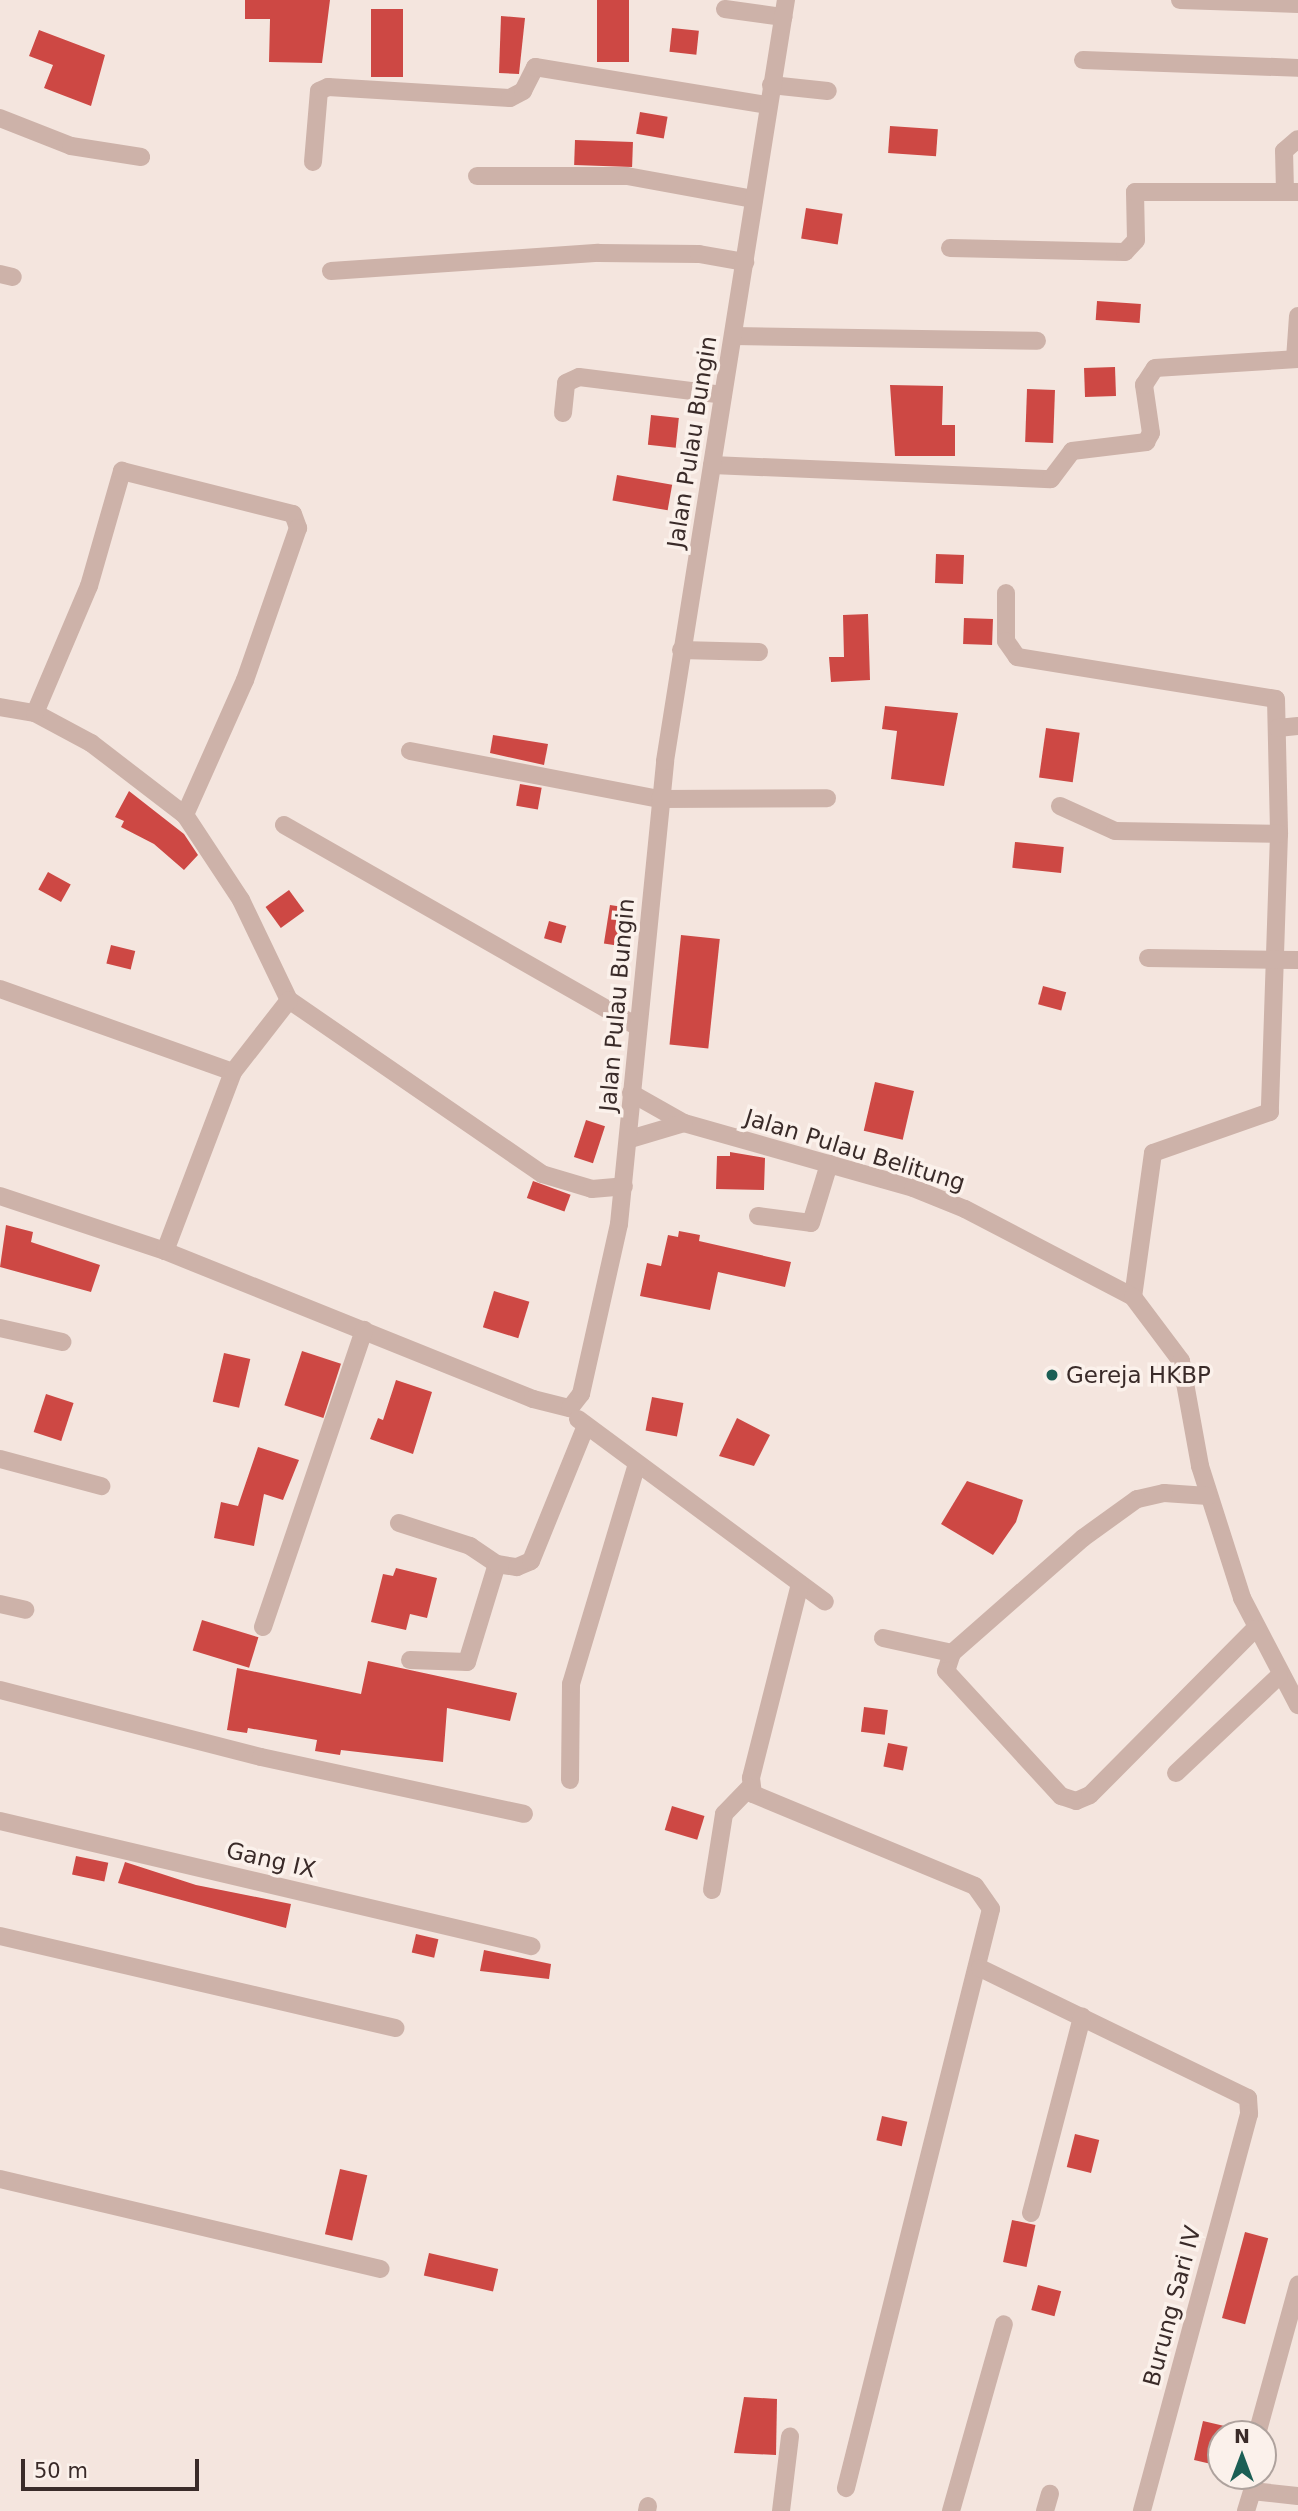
<!DOCTYPE html>
<style>
body{margin:0}
#map{position:relative;width:1298px;height:2511px;overflow:hidden;background:#f4e5de;font-family:"DejaVu Sans",sans-serif}
div>[style]{position:absolute}
[style*='--x']{left:calc(var(--x)*1px);top:calc(var(--y)*1px);width:calc(var(--w)*1px);rotate:calc(var(--a)*1deg)}
.building>*{inset:0;background:#cd4844;transform-origin:0 0}
.minor>*{height:18px;margin:-9px;padding:0 9px;transform-origin:9px;border-radius:9px;background:#cdb2a9}
.dots>*{width:19px;height:19px;translate:-50% -50%;box-sizing:border-box;border:4px solid #fbf1eb;border-radius:50%}
span{translate:-50% -50%;white-space:nowrap;text-align:center;line-height:1.15;-webkit-text-stroke:7px #fbf1eb;paint-order:stroke}
.street-label{font-size:23px;color:#3a2b29}
.poi-label{font-size:23px;color:#3a2b29}
.left{translate:0 -50%;text-align:left}
.north{position:absolute;left:1207px;top:2420px;width:70px;height:70px;box-sizing:border-box;background:#fbf1eb;border:2px solid #aea29d;border-radius:50%;rotate:0deg;font-size:19px;font-weight:700;line-height:28px;text-align:center;color:#3a2b29}
.north::after{content:'';display:block;margin:auto;width:24px;height:32px;background:#1c5f55;clip-path:polygon(50% 0,100% 100%,50% 72%,0 100%)}
.scale{position:absolute;left:21px;top:2459px;width:178px;height:32px;box-sizing:border-box;border:4px solid #3a2b29;border-top:0;padding-left:9px;font-size:21px;line-height:24px;white-space:nowrap;color:#3a2b29;-webkit-text-stroke:5px #fbf1eb;paint-order:stroke}
</style>
<div id="map">
<div class="building">
<div style="clip-path:polygon(245px 0,330px 0,322px 63px,269px 62px,270px 19px,245px 19px)"></div>
<div style="left:597px;top:0;width:32px;height:62px"></div>
<div style="left:371px;top:9px;width:32px;height:68px"></div>
<div style="clip-path:polygon(501px 16px,525px 18px,519px 74px,499px 73px)"></div>
<div style="left:672px;top:28px;width:27px;height:24px;rotate:6deg"></div>
<div style="clip-path:polygon(39px 30px,105px 55px,91px 106px,44px 88px,53px 65px,29px 56px)"></div>
<div style="left:640px;top:112px;width:28px;height:22px;rotate:10deg"></div>
<div style="left:890px;top:126px;width:48px;height:27px;rotate:4deg"></div>
<div style="left:575px;top:140px;width:58px;height:25px;rotate:2deg"></div>
<div style="left:806px;top:208px;width:37px;height:31px;rotate:9deg"></div>
<div style="left:1097px;top:301px;width:44px;height:19px;rotate:4deg"></div>
<div style="left:1115px;top:367px;width:29px;height:31px;rotate:88deg"></div>
<div style="clip-path:polygon(890px 385px,943px 386px,942px 425px,955px 425px,955px 456px,895px 456px)"></div>
<div style="left:1027px;top:389px;width:28px;height:53px;rotate:2deg"></div>
<div style="left:651px;top:415px;width:28px;height:30px;rotate:6deg"></div>
<div style="left:617px;top:475px;width:56px;height:26px;rotate:10deg"></div>
<div style="left:936px;top:554px;width:28px;height:29px;rotate:2deg"></div>
<div style="clip-path:polygon(868px 614px,870px 680px,831px 682px,829px 657px,844px 657px,843px 615px)"></div>
<div style="left:964px;top:618px;width:29px;height:26px;rotate:2deg"></div>
<div style="clip-path:polygon(885px 706px,958px 713px,944px 786px,891px 779px,897px 731px,882px 729px)"></div>
<div style="left:1046px;top:728px;width:34px;height:50px;rotate:8deg"></div>
<div style="clip-path:polygon(493px 735px,548px 744px,544px 765px,490px 753px)"></div>
<div style="left:520px;top:784px;width:22px;height:22px;rotate:10deg"></div>
<div style="clip-path:polygon(129px 791px,184px 834px,198px 855px,184px 870px,154px 844px,121px 827px,124px 821px,115px 817px)"></div>
<div style="left:1015px;top:842px;width:49px;height:26px;rotate:6deg"></div>
<div style="left:48px;top:872px;width:26px;height:20px;rotate:29deg"></div>
<div style="left:289px;top:890px;width:26px;height:29px;rotate:54deg"></div>
<div style="left:610px;top:905px;width:18px;height:39px;rotate:9deg"></div>
<div style="left:549px;top:921px;width:18px;height:18px;rotate:16deg"></div>
<div style="left:681px;top:935px;width:39px;height:110px;rotate:6deg"></div>
<div style="left:111px;top:945px;width:25px;height:19px;rotate:14deg"></div>
<div style="left:1043px;top:986px;width:24px;height:19px;rotate:15deg"></div>
<div style="left:875px;top:1082px;width:40px;height:50px;rotate:13deg"></div>
<div style="left:586px;top:1120px;width:20px;height:39px;rotate:18deg"></div>
<div style="clip-path:polygon(730px 1152px,765px 1158px,764px 1190px,716px 1189px,717px 1156px,730px 1156px)"></div>
<div style="left:533px;top:1181px;width:40px;height:18px;rotate:20deg"></div>
<div style="clip-path:polygon(6px 1225px,33px 1232px,31px 1242px,100px 1265px,91px 1292px,0 1267px)"></div>
<div style="clip-path:polygon(679px 1231px,700px 1235px,699px 1241px,791px 1262px,785px 1287px,718px 1272px,710px 1310px,640px 1296px,647px 1263px,661px 1266px,668px 1235px,678px 1237px)"></div>
<div style="left:494px;top:1291px;width:37px;height:38px;rotate:17deg"></div>
<div style="left:302px;top:1351px;width:41px;height:57px;rotate:18deg"></div>
<div style="left:224px;top:1353px;width:27px;height:50px;rotate:13deg"></div>
<div style="clip-path:polygon(396px 1380px,432px 1392px,413px 1454px,370px 1439px,378px 1418px,383px 1420px)"></div>
<div style="left:46px;top:1394px;width:29px;height:40px;rotate:18deg"></div>
<div style="left:652px;top:1397px;width:32px;height:34px;rotate:11deg"></div>
<div style="clip-path:polygon(737px 1418px,770px 1435px,754px 1466px,719px 1456px)"></div>
<div style="clip-path:polygon(258px 1447px,299px 1460px,283px 1500px,264px 1494px,254px 1546px,214px 1538px,221px 1502px,238px 1506px)"></div>
<div style="clip-path:polygon(967px 1481px,1023px 1500px,1016px 1522px,993px 1555px,941px 1524px)"></div>
<div style="clip-path:polygon(396px 1568px,437px 1578px,427px 1618px,410px 1614px,406px 1630px,371px 1622px,383px 1574px,393px 1576px)"></div>
<div style="left:202px;top:1620px;width:59px;height:32px;rotate:17deg"></div>
<div style="clip-path:polygon(368px 1661px,517px 1693px,510px 1721px,447px 1708px,443px 1762px,341px 1750px,340px 1755px,315px 1751px,317px 1740px,248px 1728px,247px 1733px,227px 1730px,237px 1668px,361px 1694px)"></div>
<div style="left:864px;top:1707px;width:24px;height:25px;rotate:7deg"></div>
<div style="left:888px;top:1743px;width:20px;height:24px;rotate:11deg"></div>
<div style="left:672px;top:1806px;width:34px;height:25px;rotate:17deg"></div>
<div style="left:76px;top:1856px;width:33px;height:19px;rotate:12deg"></div>
<div style="clip-path:polygon(125px 1862px,196px 1885px,291px 1904px,286px 1928px,118px 1883px)"></div>
<div style="left:416px;top:1934px;width:23px;height:19px;rotate:13deg"></div>
<div style="clip-path:polygon(484px 1950px,551px 1964px,549px 1979px,480px 1971px)"></div>
<div style="left:882px;top:2116px;width:26px;height:25px;rotate:13deg"></div>
<div style="left:1075px;top:2134px;width:25px;height:34px;rotate:14deg"></div>
<div style="left:340px;top:2169px;width:28px;height:67px;rotate:13deg"></div>
<div style="left:1012px;top:2220px;width:24px;height:43px;rotate:12deg"></div>
<div style="left:1245px;top:2232px;width:24px;height:89px;rotate:15deg"></div>
<div style="left:429px;top:2253px;width:71px;height:23px;rotate:13deg"></div>
<div style="left:1038px;top:2285px;width:24px;height:26px;rotate:15deg"></div>
<div style="clip-path:polygon(744px 2397px,777px 2399px,776px 2455px,734px 2453px)"></div>
<div style="left:1203px;top:2421px;width:22px;height:40px;rotate:13deg"></div>
</div>
<div class="minor">
<div style="--x:1180;--y:0;--w:118;--a:1.9"></div>
<div style="--x:725;--y:9;--w:59;--a:7.9"></div>
<div style="--x:1083;--y:60;--w:215;--a:2.1"></div>
<div style="--x:771;--y:85;--w:57;--a:6"></div>
<div style="--x:0;--y:118;--w:76;--a:21.5"></div>
<div style="--x:71;--y:146;--w:71;--a:8.9"></div>
<div style="--x:313;--y:162;--w:71;--a:-85.2"></div>
<div style="--x:319;--y:91;--w:10;--a:-24"></div>
<div style="--x:328;--y:87;--w:182;--a:3.5"></div>
<div style="--x:510;--y:98;--w:15;--a:-28"></div>
<div style="--x:523;--y:91;--w:27;--a:-63"></div>
<div style="--x:535;--y:67;--w:236;--a:9.3"></div>
<div style="--x:477;--y:176;--w:150;--a:0"></div>
<div style="--x:627;--y:176;--w:129;--a:10.3"></div>
<div style="--x:1285;--y:191;--w:40;--a:-91.4"></div>
<div style="--x:1284;--y:151;--w:18;--a:-41"></div>
<div style="--x:950;--y:248;--w:175;--a:1.3"></div>
<div style="--x:1125;--y:252;--w:16;--a:-47"></div>
<div style="--x:1136;--y:240;--w:48;--a:-91.2"></div>
<div style="--x:1135;--y:192;--w:163;--a:0"></div>
<div style="--x:331;--y:271;--w:268;--a:-3.9"></div>
<div style="--x:598;--y:253;--w:101;--a:0.6"></div>
<div style="--x:699;--y:254;--w:47;--a:9.9"></div>
<div style="--x:0;--y:274;--w:13;--a:13"></div>
<div style="--x:733;--y:336;--w:304;--a:0.9"></div>
<div style="--x:1295;--y:359;--w:43;--a:-86"></div>
<div style="--x:563;--y:413;--w:30;--a:-84"></div>
<div style="--x:566;--y:383;--w:14;--a:-25"></div>
<div style="--x:579;--y:377;--w:145;--a:7.1"></div>
<div style="--x:712;--y:465;--w:339;--a:2.4"></div>
<div style="--x:1051;--y:479;--w:35;--a:-53"></div>
<div style="--x:1072;--y:451;--w:75;--a:-6.9"></div>
<div style="--x:1146;--y:442;--w:10;--a:-61"></div>
<div style="--x:1151;--y:433;--w:49;--a:-98.3"></div>
<div style="--x:1144;--y:385;--w:20;--a:-57"></div>
<div style="--x:1155;--y:368;--w:143;--a:-3.6"></div>
<div style="--x:1006;--y:593;--w:48;--a:90"></div>
<div style="--x:1006;--y:641;--w:19;--a:55"></div>
<div style="--x:1017;--y:657;--w:262;--a:9.2"></div>
<div style="--x:1276;--y:699;--w:135;--a:88.7"></div>
<div style="--x:1279;--y:834;--w:278;--a:91.9"></div>
<div style="--x:1270;--y:1112;--w:124;--a:160.7"></div>
<div style="--x:1153;--y:1153;--w:145;--a:97.9"></div>
<div style="--x:681;--y:650;--w:78;--a:1.5"></div>
<div style="--x:0;--y:707;--w:36;--a:10"></div>
<div style="--x:35;--y:713;--w:64;--a:28.2"></div>
<div style="--x:91;--y:743;--w:118;--a:37.5"></div>
<div style="--x:185;--y:815;--w:102;--a:56.6"></div>
<div style="--x:241;--y:900;--w:111;--a:64.4"></div>
<div style="--x:289;--y:1000;--w:307;--a:34.5"></div>
<div style="--x:542;--y:1174;--w:52;--a:16.7"></div>
<div style="--x:592;--y:1189;--w:32;--a:-5"></div>
<div style="--x:35;--y:713;--w:138;--a:-67"></div>
<div style="--x:89;--y:586;--w:120;--a:-74"></div>
<div style="--x:122;--y:471;--w:176;--a:14.1"></div>
<div style="--x:293;--y:514;--w:15;--a:70"></div>
<div style="--x:298;--y:528;--w:161;--a:109.2"></div>
<div style="--x:245;--y:680;--w:148;--a:114"></div>
<div style="--x:1278;--y:728;--w:20;--a:-6"></div>
<div style="--x:410;--y:751;--w:255;--a:10.9"></div>
<div style="--x:660;--y:799;--w:167;--a:-0.3"></div>
<div style="--x:1060;--y:806;--w:60;--a:24.4"></div>
<div style="--x:1115;--y:831;--w:164;--a:1"></div>
<div style="--x:284;--y:825;--w:405;--a:29.7"></div>
<div style="--x:1148;--y:958;--w:150;--a:0.8"></div>
<div style="--x:0;--y:989;--w:247;--a:19.6"></div>
<div style="--x:631;--y:1093;--w:61;--a:29.5"></div>
<div style="--x:684;--y:1123;--w:238;--a:15.8"></div>
<div style="--x:913;--y:1188;--w:56;--a:22"></div>
<div style="--x:965;--y:1209;--w:190;--a:27.6"></div>
<div style="--x:1133;--y:1297;--w:80;--a:53.1"></div>
<div style="--x:1181;--y:1361;--w:107;--a:79.7"></div>
<div style="--x:1200;--y:1466;--w:139;--a:72.3"></div>
<div style="--x:1242;--y:1598;--w:121;--a:62.4"></div>
<div style="--x:630;--y:1139;--w:56;--a:-16.5"></div>
<div style="--x:0;--y:1196;--w:174;--a:18.4"></div>
<div style="--x:165;--y:1251;--w:397;--a:21.9"></div>
<div style="--x:533;--y:1399;--w:38;--a:14"></div>
<div style="--x:570;--y:1408;--w:18;--a:-52"></div>
<div style="--x:581;--y:1394;--w:174;--a:-77.4"></div>
<div style="--x:619;--y:1224;--w:465;--a:-84.3"></div>
<div style="--x:665;--y:761;--w:771;--a:-80.97"></div>
<div style="--x:758;--y:1216;--w:53;--a:7.5"></div>
<div style="--x:811;--y:1223;--w:62;--a:-73"></div>
<div style="--x:165;--y:1251;--w:191;--a:-69.2"></div>
<div style="--x:233;--y:1072;--w:91;--a:-52.1"></div>
<div style="--x:0;--y:1328;--w:64;--a:12.7"></div>
<div style="--x:578;--y:1419;--w:307;--a:36.5"></div>
<div style="--x:0;--y:1459;--w:105;--a:15"></div>
<div style="--x:1208;--y:1496;--w:44;--a:-176.1"></div>
<div style="--x:1164;--y:1493;--w:28;--a:167"></div>
<div style="--x:1137;--y:1499;--w:67;--a:144.2"></div>
<div style="--x:1083;--y:1538;--w:174;--a:138.7"></div>
<div style="--x:952;--y:1653;--w:19;--a:108"></div>
<div style="--x:946;--y:1671;--w:170;--a:47.4"></div>
<div style="--x:1061;--y:1796;--w:16;--a:18"></div>
<div style="--x:1076;--y:1801;--w:15;--a:-23"></div>
<div style="--x:1090;--y:1795;--w:234;--a:-45.2"></div>
<div style="--x:399;--y:1523;--w:75;--a:17.9"></div>
<div style="--x:470;--y:1546;--w:32;--a:34"></div>
<div style="--x:800;--y:1584;--w:200;--a:104.2"></div>
<div style="--x:751;--y:1778;--w:16;--a:83"></div>
<div style="--x:753;--y:1794;--w:240;--a:22.5"></div>
<div style="--x:975;--y:1886;--w:28;--a:55"></div>
<div style="--x:991;--y:1909;--w:597;--a:104.06"></div>
<div style="--x:0;--y:1604;--w:26;--a:13"></div>
<div style="--x:263;--y:1627;--w:314;--a:-71.2"></div>
<div style="--x:883;--y:1638;--w:71;--a:12.3"></div>
<div style="--x:410;--y:1660;--w:57;--a:2"></div>
<div style="--x:467;--y:1662;--w:102;--a:-73"></div>
<div style="--x:497;--y:1564;--w:20;--a:9"></div>
<div style="--x:517;--y:1567;--w:15;--a:-23"></div>
<div style="--x:531;--y:1561;--w:144;--a:-67.9"></div>
<div style="--x:0;--y:1690;--w:269;--a:14.4"></div>
<div style="--x:261;--y:1757;--w:269;--a:12.2"></div>
<div style="--x:1176;--y:1773;--w:141;--a:-43.3"></div>
<div style="--x:570;--y:1780;--w:96;--a:-89.4"></div>
<div style="--x:571;--y:1684;--w:230;--a:-73.3"></div>
<div style="--x:0;--y:1821;--w:546;--a:13.25"></div>
<div style="--x:712;--y:1890;--w:77;--a:-81"></div>
<div style="--x:724;--y:1814;--w:37;--a:-46"></div>
<div style="--x:0;--y:1936;--w:406;--a:13.1"></div>
<div style="--x:980;--y:1968;--w:298;--a:25.9"></div>
<div style="--x:1248;--y:2098;--w:16;--a:86"></div>
<div style="--x:1249;--y:2114;--w:411;--a:105.1"></div>
<div style="--x:0;--y:2179;--w:391;--a:13.3"></div>
<div style="--x:1031;--y:2213;--w:203;--a:-75.4"></div>
<div style="--x:1257;--y:2434;--w:155;--a:-74.6"></div>
<div style="--x:1252;--y:2491;--w:46;--a:6.2"></div>
<div style="--x:647;--y:2511;--w:5;--a:-79"></div>
<div style="--x:781;--y:2511;--w:75;--a:-83.1"></div>
<div style="--x:951;--y:2511;--w:194;--a:-74.2"></div>
<div style="--x:1045;--y:2511;--w:18;--a:-74"></div>
<div style="--x:1246;--y:2511;--w:21;--a:-73"></div>
</div>
<div class="dots">
<div style="left:1052px;top:1375px;background:#1c5f55"></div>
</div>
<div class="street-label">
<span style="left:692px;top:442px;rotate:-81deg">Jalan Pulau Bungin</span>
<span style="left:617px;top:1005px;rotate:-85deg">Jalan Pulau Bungin</span>
<span style="left:855px;top:1150px;rotate:17deg">Jalan Pulau Belitung</span>
<span style="left:271px;top:1860px;rotate:13deg">Gang IX</span>
<span style="left:1172px;top:2306px;rotate:-75deg">Burung Sari IV</span>
</div>
<div class="poi-label">
<span class="left" style="left:1066px;top:1375px">Gereja HKBP</span>
</div>
<div class="north">N</div>
<div class="scale">50 m</div>
</div>
